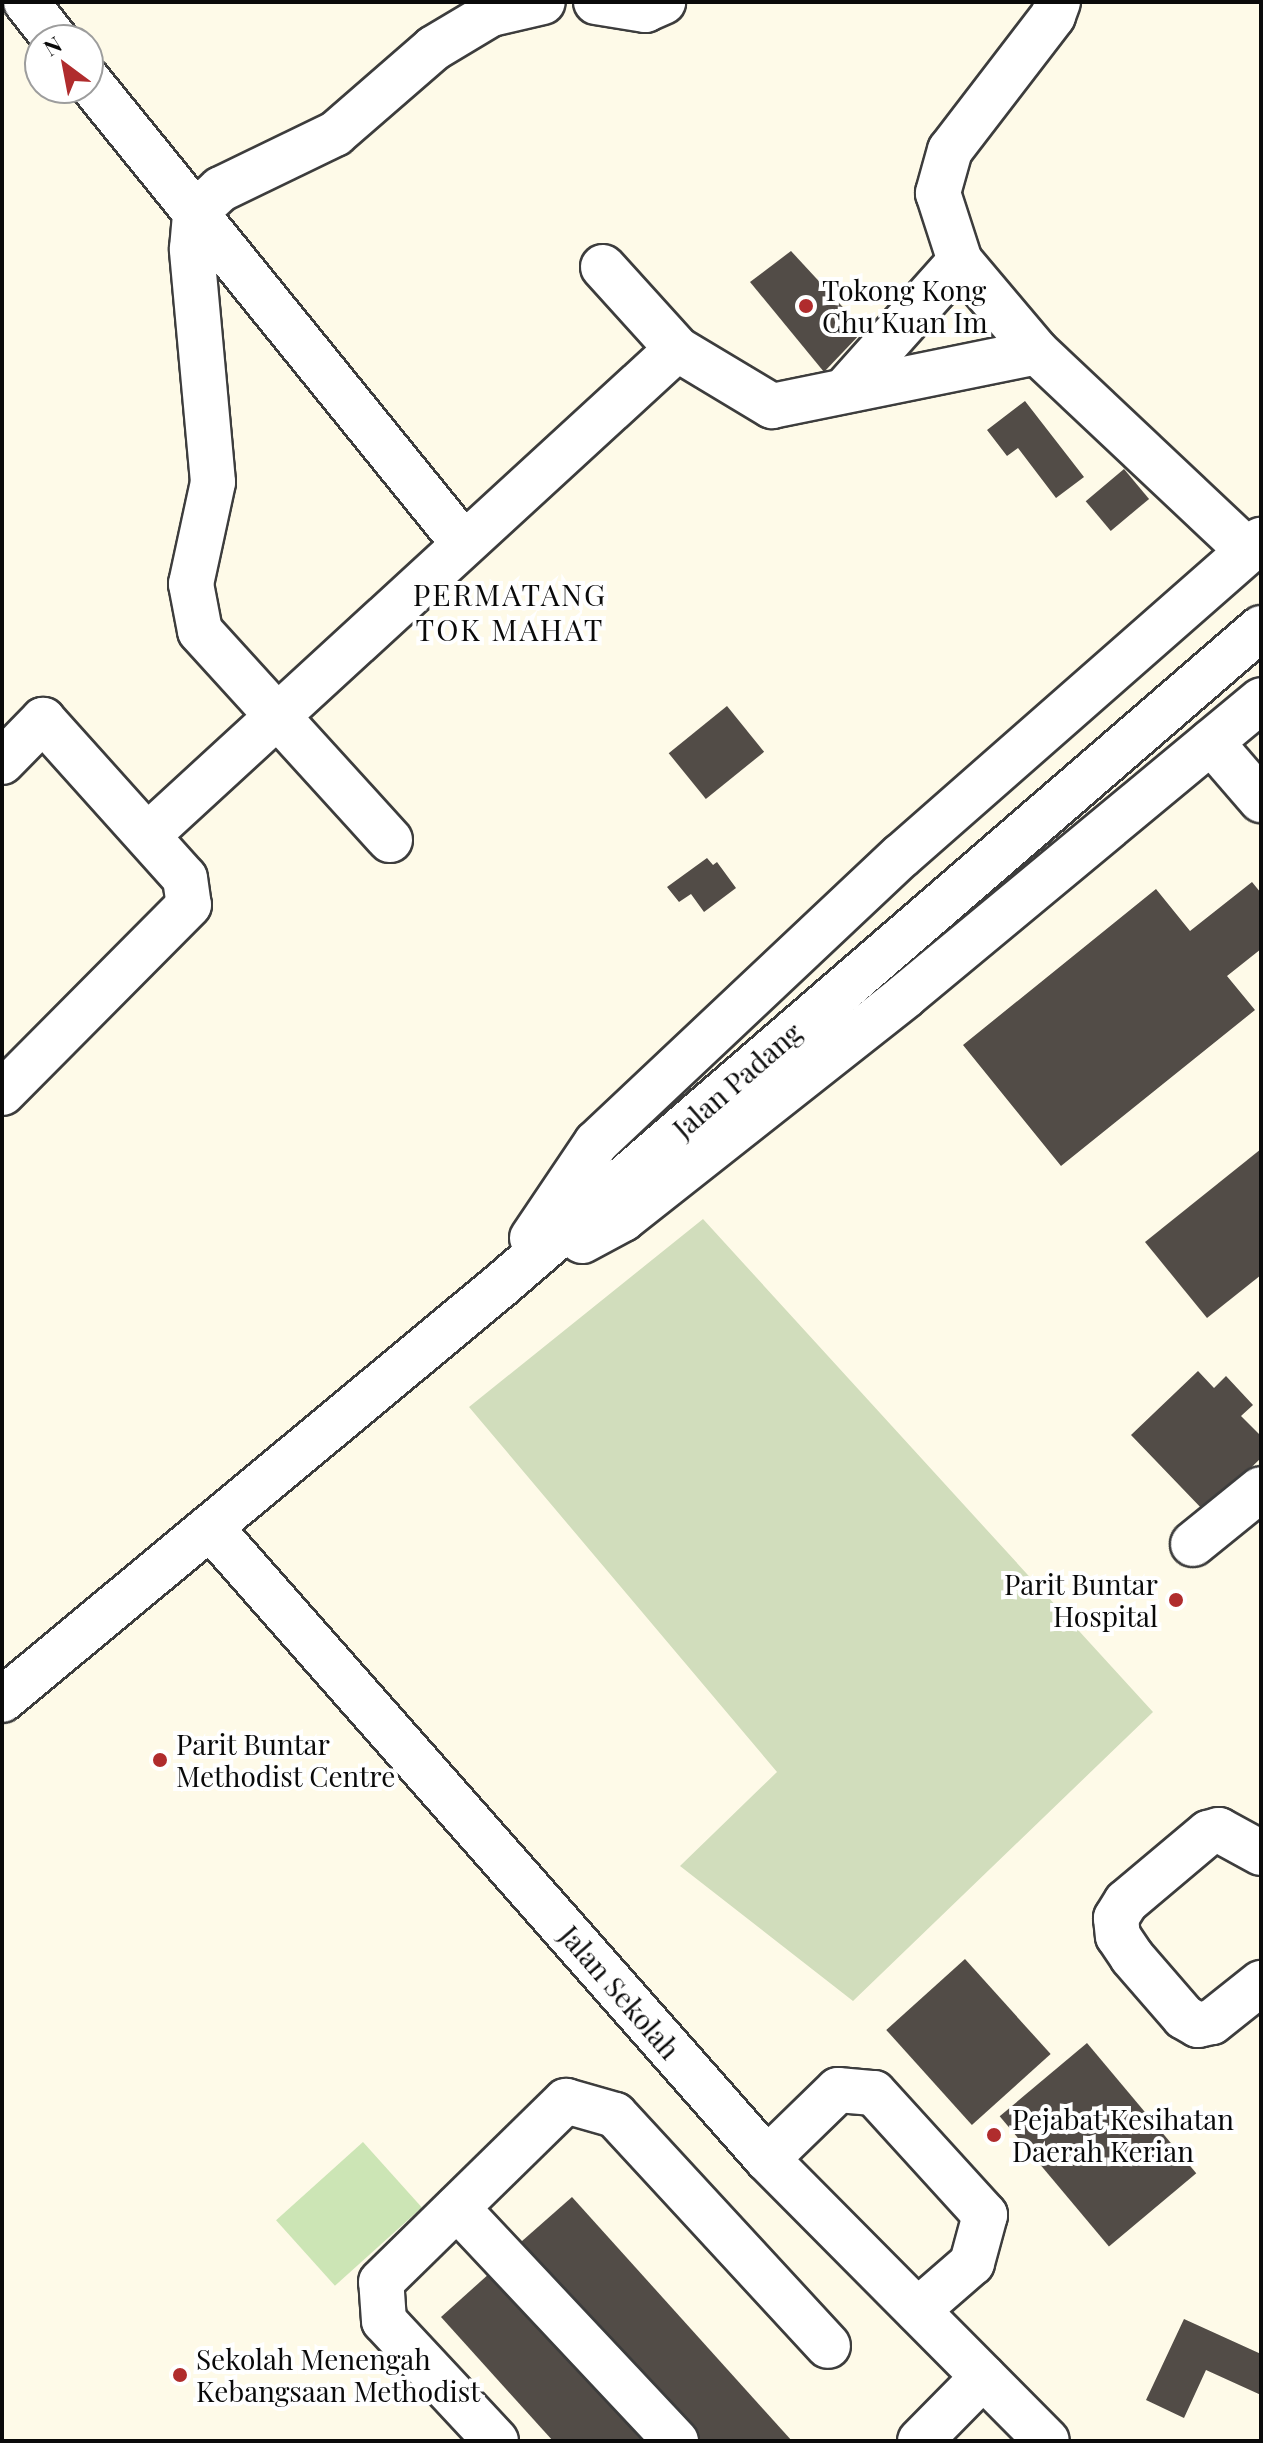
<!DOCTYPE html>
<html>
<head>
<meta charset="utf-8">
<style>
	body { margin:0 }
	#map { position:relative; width:1263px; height:2443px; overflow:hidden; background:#fefae8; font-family:"Playfair Display",serif }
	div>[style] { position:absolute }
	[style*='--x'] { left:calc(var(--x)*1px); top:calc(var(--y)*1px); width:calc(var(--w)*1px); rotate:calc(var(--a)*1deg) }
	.green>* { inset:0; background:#cce5b5; transform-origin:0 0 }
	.cemetery>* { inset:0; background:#d1ddbc }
	.building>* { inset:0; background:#524c47; transform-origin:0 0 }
	.roads { filter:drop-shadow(2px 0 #3d3d3d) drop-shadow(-2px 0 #3d3d3d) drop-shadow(0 2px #3d3d3d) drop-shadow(0 -2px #3d3d3d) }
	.minor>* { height:44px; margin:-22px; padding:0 22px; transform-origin:22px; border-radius:22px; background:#fff }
	.dots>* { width:22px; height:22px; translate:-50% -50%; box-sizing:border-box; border:4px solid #fff; border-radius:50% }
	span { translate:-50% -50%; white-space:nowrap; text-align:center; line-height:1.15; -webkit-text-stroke:8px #fff; paint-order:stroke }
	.poi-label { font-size:28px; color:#0a0a0a }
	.left { translate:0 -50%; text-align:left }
	.right { translate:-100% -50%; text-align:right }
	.street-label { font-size:28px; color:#0a0a0a }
	.neighbourhood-label { font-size:30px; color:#0a0a0a; letter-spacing:2px }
	.frame { position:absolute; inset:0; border:4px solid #0a0a0a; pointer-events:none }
	.north { position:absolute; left:24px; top:24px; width:80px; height:80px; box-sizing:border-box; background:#fff; border:2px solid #9d9d9d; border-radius:50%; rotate:328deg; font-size:22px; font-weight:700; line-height:32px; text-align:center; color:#0a0a0a }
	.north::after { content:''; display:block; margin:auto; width:28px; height:36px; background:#b02c2d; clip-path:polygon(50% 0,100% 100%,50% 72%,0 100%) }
</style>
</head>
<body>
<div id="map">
	<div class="green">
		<i style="left:363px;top:2142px;width:88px;height:117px;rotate:48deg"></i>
	</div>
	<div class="cemetery">
		<i style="clip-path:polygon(703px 1219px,1153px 1712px,853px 2001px,680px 1866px,777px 1772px,469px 1407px)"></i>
	</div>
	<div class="building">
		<i style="clip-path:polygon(791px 251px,864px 330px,824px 372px,750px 282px)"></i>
		<i style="clip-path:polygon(1025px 401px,1084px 477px,1056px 498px,1018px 448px,1007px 456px,987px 430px)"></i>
		<i style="left:1124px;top:469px;width:39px;height:50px;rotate:50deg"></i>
		<i style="left:727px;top:706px;width:59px;height:75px;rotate:51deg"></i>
		<i style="clip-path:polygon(707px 858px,713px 865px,717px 862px,736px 888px,704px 912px,691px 894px,679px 902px,667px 887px)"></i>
		<i style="clip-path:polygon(1252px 882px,1261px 893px,1261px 949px,1227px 976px,1255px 1010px,1061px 1166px,963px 1045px,1156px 889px,1190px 931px)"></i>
		<i style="clip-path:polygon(1261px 1149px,1261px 1275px,1207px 1318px,1145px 1242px)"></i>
		<i style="clip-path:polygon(1198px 1371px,1214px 1388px,1226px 1376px,1253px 1405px,1241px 1416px,1261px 1436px,1261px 1458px,1205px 1512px,1131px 1435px)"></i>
		<i style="left:965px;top:1959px;width:128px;height:106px;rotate:48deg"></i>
		<i style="left:1087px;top:2043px;width:170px;height:114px;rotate:50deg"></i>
		<i style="clip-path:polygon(572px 2197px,792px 2441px,686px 2441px,513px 2249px)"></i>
		<i style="clip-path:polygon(500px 2264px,659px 2441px,553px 2441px,441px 2317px)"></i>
		<i style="clip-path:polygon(1184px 2319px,1261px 2354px,1261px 2395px,1206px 2370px,1184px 2418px,1146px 2400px)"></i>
	</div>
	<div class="roads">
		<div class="minor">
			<i style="--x:26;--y:2;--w:48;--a:51.7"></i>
			<i style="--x:596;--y:2;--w:50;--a:9.3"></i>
			<i style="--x:645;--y:10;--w:20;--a:-24"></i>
			<i style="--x:1058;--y:2;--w:15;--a:110"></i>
			<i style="--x:1053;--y:16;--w:169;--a:127.5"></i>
			<i style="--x:950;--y:150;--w:45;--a:105.6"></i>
			<i style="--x:938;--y:193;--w:71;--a:72.1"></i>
			<i style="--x:960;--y:261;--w:119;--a:49.8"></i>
			<i style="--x:1037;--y:352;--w:290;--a:43.3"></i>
			<i style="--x:88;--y:80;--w:596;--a:50.99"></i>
			<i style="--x:603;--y:267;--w:110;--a:47.9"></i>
			<i style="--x:677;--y:349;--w:111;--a:31"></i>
			<i style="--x:772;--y:406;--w:270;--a:-11.5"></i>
			<i style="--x:845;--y:390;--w:173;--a:-48.3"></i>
			<i style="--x:1211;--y:742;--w:77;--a:49.2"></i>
			<i style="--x:2;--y:762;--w:59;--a:-45.7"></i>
			<i style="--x:43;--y:720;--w:212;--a:48.1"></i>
			<i style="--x:185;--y:878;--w:27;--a:82"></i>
			<i style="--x:189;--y:905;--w:265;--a:134.8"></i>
			<i style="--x:148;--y:835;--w:718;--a:-42.57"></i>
			<i style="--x:390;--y:840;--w:282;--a:-132.3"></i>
			<i style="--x:200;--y:631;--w:48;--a:-100.8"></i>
			<i style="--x:191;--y:584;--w:104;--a:-77.8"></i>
			<i style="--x:213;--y:482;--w:234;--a:-95.2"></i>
			<i style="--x:192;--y:249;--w:36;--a:-85"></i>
			<i style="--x:195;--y:213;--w:35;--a:-43"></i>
			<i style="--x:221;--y:189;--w:127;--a:-25.8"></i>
			<i style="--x:335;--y:134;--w:131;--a:-41"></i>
			<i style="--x:434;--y:48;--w:66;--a:-30.8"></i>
			<i style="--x:491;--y:14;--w:53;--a:-13"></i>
			<i style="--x:532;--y:1238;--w:115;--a:-56"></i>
			<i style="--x:596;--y:1143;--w:419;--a:-43.3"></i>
			<i style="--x:901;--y:856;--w:479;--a:-41.3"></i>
			<i style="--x:582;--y:1241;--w:47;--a:-28.2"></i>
			<i style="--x:623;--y:1219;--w:360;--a:-38.3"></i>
			<i style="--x:905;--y:996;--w:463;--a:-39.7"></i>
			<i style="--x:210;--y:1527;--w:842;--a:48.61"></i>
			<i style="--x:767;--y:2159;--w:397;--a:45.2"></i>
			<i style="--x:1193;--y:1544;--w:87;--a:-39"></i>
			<i style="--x:2;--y:1700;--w:648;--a:-39.74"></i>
			<i style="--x:500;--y:1286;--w:1006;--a:-40.85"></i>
			<i style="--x:1261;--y:1853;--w:48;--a:-151.3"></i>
			<i style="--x:1219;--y:1830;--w:11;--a:165"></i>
			<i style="--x:1208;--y:1833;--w:107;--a:139.9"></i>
			<i style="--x:1126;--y:1902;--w:19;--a:122"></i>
			<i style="--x:1116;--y:1918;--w:18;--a:84"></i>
			<i style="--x:1118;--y:1936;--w:25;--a:56"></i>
			<i style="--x:1132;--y:1957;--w:79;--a:49.1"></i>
			<i style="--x:1184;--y:2017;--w:16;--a:30"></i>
			<i style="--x:1198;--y:2025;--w:14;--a:-12"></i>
			<i style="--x:1212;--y:2022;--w:63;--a:-38.5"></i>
			<i style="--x:767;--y:2159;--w:99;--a:-44.2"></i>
			<i style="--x:838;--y:2090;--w:36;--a:5"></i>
			<i style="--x:874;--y:2093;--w:165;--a:47.7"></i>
			<i style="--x:985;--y:2215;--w:50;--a:105.2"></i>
			<i style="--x:972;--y:2263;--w:72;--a:139"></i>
			<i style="--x:457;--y:2208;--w:320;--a:46.8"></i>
			<i style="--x:496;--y:2441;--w:164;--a:-133"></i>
			<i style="--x:384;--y:2321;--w:39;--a:-94"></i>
			<i style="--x:381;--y:2282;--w:259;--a:-44.4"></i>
			<i style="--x:566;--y:2101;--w:51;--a:15.9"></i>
			<i style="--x:615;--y:2115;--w:314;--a:47.3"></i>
			<i style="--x:920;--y:2441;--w:90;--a:-45.5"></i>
		</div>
	</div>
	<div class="dots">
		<i style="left:806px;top:306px;background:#b02c2d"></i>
		<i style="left:1176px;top:1600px;background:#b02c2d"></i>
		<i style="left:160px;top:1760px;background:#b02c2d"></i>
		<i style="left:994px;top:2135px;background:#b02c2d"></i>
		<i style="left:180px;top:2375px;background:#b02c2d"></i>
	</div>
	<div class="poi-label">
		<span class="left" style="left:822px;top:306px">Tokong Kong<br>Chu Kuan Im</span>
		<span class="right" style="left:1158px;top:1600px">Parit Buntar<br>Hospital</span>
		<span class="left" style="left:176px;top:1760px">Parit Buntar<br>Methodist Centre</span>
		<span class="left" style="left:1012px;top:2135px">Pejabat Kesihatan<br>Daerah Kerian</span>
		<span class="left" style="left:196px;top:2375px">Sekolah Menengah<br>Kebangsaan Methodist</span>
	</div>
	<div class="street-label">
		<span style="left:737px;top:1080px;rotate:-41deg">Jalan Padang</span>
		<span style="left:620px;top:1992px;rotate:49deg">Jalan Sekolah</span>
	</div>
	<div class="neighbourhood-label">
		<span style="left:510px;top:611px">PERMATANG<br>TOK MAHAT</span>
	</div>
	<div class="frame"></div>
	<div class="north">N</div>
</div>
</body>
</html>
